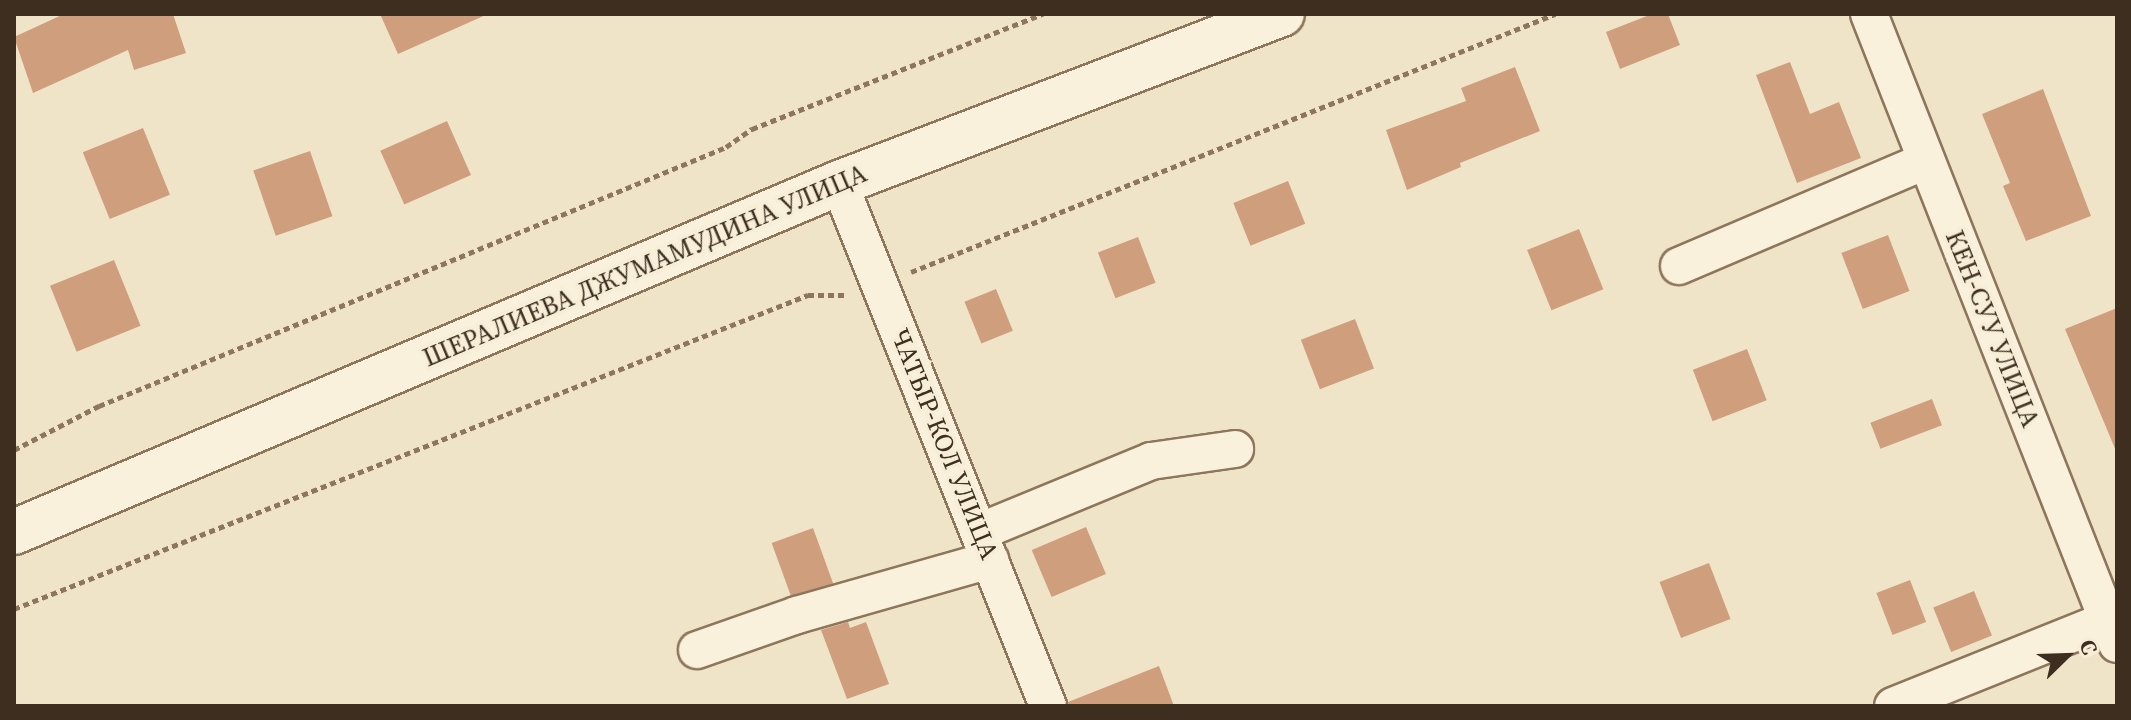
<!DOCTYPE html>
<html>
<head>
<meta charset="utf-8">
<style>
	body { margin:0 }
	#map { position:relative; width:2131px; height:720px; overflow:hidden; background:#f0e4c8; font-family:"Source Serif 4",serif }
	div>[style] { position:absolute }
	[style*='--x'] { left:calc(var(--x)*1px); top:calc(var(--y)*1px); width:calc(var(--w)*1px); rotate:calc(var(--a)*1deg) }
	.building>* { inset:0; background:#cf9f7d; transform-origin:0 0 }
	.path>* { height:5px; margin-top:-2.5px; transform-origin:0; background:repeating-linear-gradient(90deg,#8d765c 0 6px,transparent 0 10px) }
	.roads { filter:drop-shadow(2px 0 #8d765c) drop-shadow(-2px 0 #8d765c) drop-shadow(0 2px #8d765c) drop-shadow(0 -2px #8d765c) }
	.minor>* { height:36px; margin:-18px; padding:0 18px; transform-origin:18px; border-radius:18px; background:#faf1dc }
	.tertiary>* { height:44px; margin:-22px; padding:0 22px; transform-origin:22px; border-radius:22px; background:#faf1dc }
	span { translate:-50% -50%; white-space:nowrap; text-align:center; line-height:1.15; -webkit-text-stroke:7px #f7eed8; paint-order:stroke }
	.street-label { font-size:26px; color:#3d2e20 }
	.frame { position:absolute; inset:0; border:16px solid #3d2e20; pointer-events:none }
	.north { position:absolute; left:2027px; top:616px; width:80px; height:80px; -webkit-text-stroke:6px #f7eed8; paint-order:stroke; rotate:67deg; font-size:22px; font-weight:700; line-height:32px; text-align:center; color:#3d2e20 }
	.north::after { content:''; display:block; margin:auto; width:28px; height:36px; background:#3d2e20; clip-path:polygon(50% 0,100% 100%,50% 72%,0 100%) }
</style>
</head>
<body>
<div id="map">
	<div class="building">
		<i style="clip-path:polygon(64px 14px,173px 14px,186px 53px,134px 70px,128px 50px,33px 93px,14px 37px)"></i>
		<i style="clip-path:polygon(380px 14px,488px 14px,398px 54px)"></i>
		<i style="clip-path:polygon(1652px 14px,1668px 14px,1680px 45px,1620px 69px,1606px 32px)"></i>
		<i style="clip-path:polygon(1790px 62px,1810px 114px,1839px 102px,1861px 158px,1797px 183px,1756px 75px)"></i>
		<i style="clip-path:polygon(1515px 67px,1540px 131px,1460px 163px,1461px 167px,1407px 190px,1386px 130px,1466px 101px,1461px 88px)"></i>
		<i style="clip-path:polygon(2043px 89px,2091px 216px,2026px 241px,2003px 186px,2010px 183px,1982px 114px)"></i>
		<i style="left:447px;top:121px;width:59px;height:73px;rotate:66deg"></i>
		<i style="left:143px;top:128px;width:72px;height:65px;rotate:68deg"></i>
		<i style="left:310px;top:151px;width:69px;height:60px;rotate:71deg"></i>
		<i style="left:1288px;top:181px;width:46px;height:59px;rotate:68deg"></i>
		<i style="left:1579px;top:229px;width:65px;height:56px;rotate:68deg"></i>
		<i style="left:1888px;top:235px;width:60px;height:50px;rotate:69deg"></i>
		<i style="left:1138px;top:237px;width:49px;height:43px;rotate:69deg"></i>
		<i style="left:114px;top:260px;width:71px;height:69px;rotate:68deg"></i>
		<i style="left:996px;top:289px;width:45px;height:34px;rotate:68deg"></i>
		<i style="clip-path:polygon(2117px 308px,2117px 450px,2116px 451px,2065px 329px)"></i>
		<i style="left:1355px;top:319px;width:53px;height:58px;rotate:69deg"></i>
		<i style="left:1747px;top:349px;width:55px;height:58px;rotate:69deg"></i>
		<i style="left:1932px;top:399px;width:28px;height:66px;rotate:69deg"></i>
		<i style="left:1086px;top:527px;width:51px;height:59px;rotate:67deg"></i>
		<i style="left:813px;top:528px;width:59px;height:44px;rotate:70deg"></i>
		<i style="left:1709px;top:563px;width:60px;height:53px;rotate:69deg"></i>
		<i style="left:1910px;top:580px;width:45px;height:36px;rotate:69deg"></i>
		<i style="left:1974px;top:591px;width:48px;height:44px;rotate:68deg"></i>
		<i style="clip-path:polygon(848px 622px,850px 628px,866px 622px,889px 684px,847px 699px,821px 630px)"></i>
		<i style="clip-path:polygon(1159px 666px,1174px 706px,1069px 706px,1068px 702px)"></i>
	</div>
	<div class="path">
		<i style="--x:911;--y:272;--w:694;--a:-21.83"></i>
		<i style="--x:14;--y:450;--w:96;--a:-27.4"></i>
		<i style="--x:99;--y:406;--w:678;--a:-22.44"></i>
		<i style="--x:726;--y:147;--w:32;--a:-35"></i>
		<i style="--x:752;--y:129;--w:313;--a:-21.6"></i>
		<i style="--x:14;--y:609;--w:854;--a:-21.58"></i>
		<i style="--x:808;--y:295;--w:37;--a:0"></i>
	</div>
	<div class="roads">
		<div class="minor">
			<i style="--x:1869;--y:14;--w:677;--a:68.51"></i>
			<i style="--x:839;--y:183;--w:563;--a:68.22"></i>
			<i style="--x:1679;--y:266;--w:267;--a:-23.1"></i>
			<i style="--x:979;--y:532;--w:186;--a:-22.4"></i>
			<i style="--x:1151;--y:461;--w:85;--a:-8.1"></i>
			<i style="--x:697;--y:650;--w:106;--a:-19.3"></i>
			<i style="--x:797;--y:615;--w:201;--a:-15.9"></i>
			<i style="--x:1893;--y:706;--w:231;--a:-21.9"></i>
		</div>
		<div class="tertiary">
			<i style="--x:14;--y:532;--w:896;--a:-22.93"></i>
			<i style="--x:839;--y:183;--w:474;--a:-20.9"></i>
		</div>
	</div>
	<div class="street-label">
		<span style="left:645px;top:266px;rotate:-23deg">ШЕРАЛИЕВА ДЖУМАМУДИНА УЛИЦА</span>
		<span style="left:1992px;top:329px;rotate:68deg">КЕН-СУУ УЛИЦА</span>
		<span style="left:944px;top:444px;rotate:68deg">ЧАТЫР-КОЛ УЛИЦА</span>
	</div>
	<div class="frame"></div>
	<div class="north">С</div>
</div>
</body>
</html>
